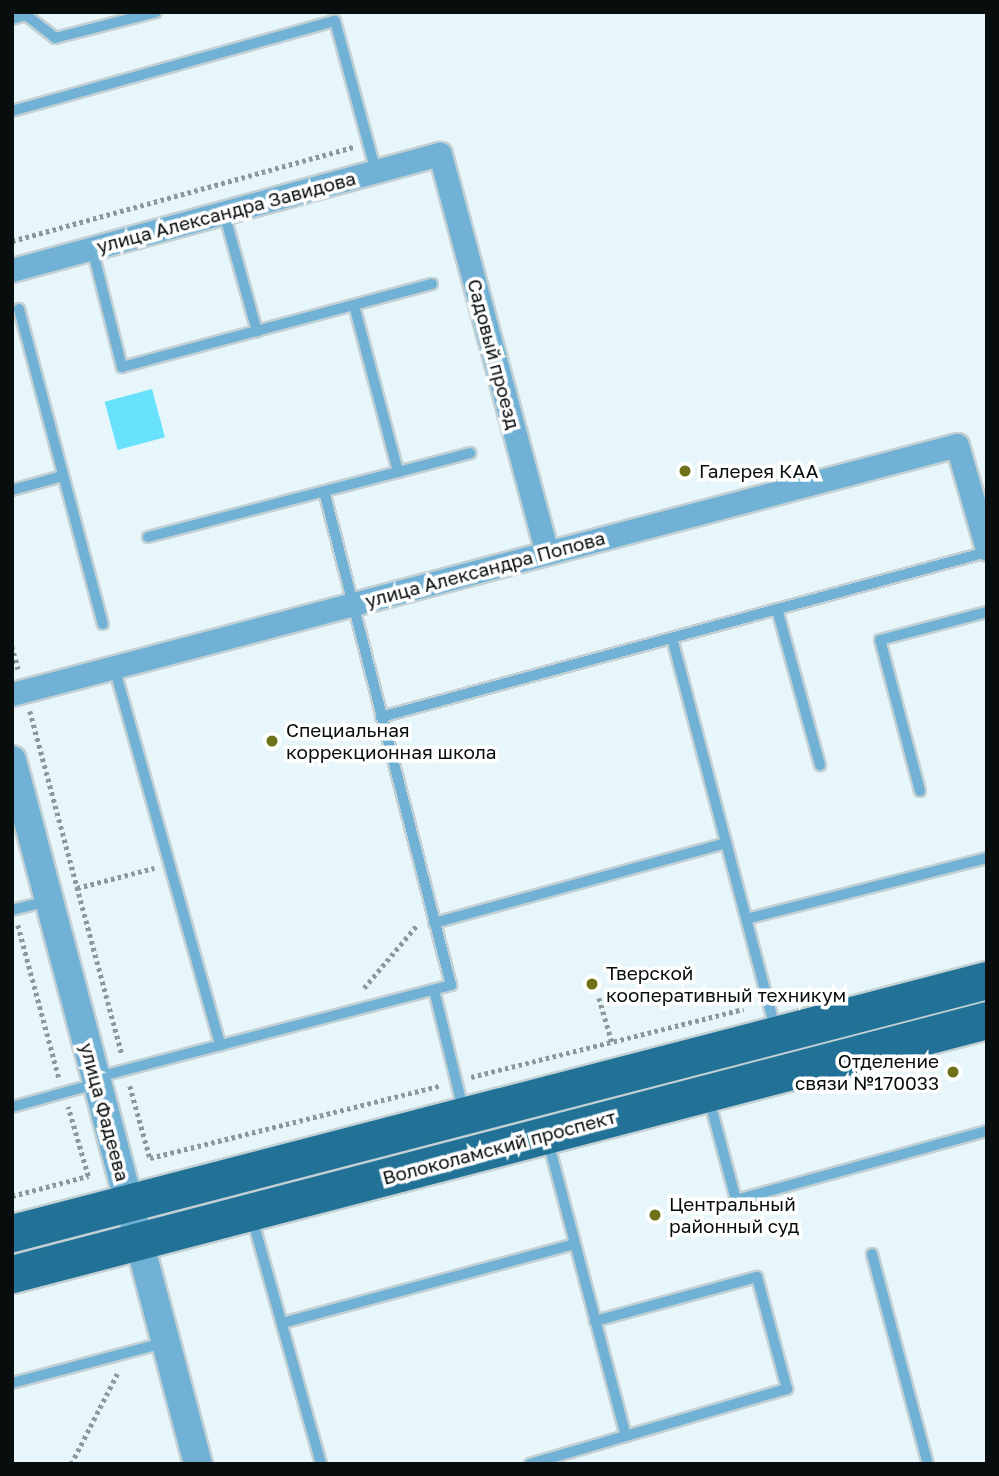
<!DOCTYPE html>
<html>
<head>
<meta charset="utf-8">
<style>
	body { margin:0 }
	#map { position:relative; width:999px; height:1476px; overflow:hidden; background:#e7f6fa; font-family:"Golos Text",sans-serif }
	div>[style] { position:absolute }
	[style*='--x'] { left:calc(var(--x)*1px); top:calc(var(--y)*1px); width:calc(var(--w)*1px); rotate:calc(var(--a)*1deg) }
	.green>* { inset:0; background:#68e2fc; transform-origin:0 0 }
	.path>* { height:4.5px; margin-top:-2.25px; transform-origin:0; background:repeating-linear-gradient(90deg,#8d989b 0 3.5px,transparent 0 7px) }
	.roads { filter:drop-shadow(2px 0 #c3d1d4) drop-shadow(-2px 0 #c3d1d4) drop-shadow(0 2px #c3d1d4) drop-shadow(0 -2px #c3d1d4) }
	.service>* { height:10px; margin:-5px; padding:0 5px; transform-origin:5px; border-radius:5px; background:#70b1d5 }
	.minor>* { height:23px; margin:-11.5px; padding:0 11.5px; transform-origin:11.5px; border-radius:11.5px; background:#70b1d5 }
	.tertiary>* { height:28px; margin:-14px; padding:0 14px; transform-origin:14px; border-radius:14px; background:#70b1d5 }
	.primary>* { height:37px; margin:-18.5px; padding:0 18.5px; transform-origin:18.5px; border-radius:18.5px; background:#227298 }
	.dots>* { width:19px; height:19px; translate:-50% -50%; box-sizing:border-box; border:4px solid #fff; border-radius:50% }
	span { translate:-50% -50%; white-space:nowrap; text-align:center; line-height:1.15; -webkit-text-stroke:7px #fff; paint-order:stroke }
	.street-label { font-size:19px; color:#080d0e }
	.poi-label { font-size:19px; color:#080d0e }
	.left { translate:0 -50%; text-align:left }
	.right { translate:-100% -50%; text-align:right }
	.frame { position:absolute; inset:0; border:14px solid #080d0e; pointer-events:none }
</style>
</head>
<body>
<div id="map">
	<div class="green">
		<i style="left:152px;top:389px;width:50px;height:49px;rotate:75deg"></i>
	</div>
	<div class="path">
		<i style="--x:12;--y:241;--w:355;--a:-15.4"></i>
		<i style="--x:12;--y:646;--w:24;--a:75"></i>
		<i style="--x:30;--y:711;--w:355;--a:75"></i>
		<i style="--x:77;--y:888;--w:80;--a:-14.6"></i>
		<i style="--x:18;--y:925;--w:158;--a:75"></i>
		<i style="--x:364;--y:988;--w:82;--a:-49.9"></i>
		<i style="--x:599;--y:998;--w:46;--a:73.5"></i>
		<i style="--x:471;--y:1077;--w:281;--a:-14"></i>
		<i style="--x:130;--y:1086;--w:75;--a:74.5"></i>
		<i style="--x:150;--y:1158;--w:301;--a:-14"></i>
		<i style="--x:12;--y:1196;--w:79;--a:-14.7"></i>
		<i style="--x:88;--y:1176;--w:72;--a:-106.2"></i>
		<i style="--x:71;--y:1464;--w:103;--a:-62.9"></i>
	</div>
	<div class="roads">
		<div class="service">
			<i style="--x:12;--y:19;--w:15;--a:-16"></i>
			<i style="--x:26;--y:15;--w:37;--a:38"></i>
			<i style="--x:55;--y:38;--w:104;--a:-14.4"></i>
			<i style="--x:12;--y:111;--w:335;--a:-15.6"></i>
			<i style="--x:335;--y:21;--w:156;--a:74.8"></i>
			<i style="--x:224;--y:213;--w:123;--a:74.4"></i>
			<i style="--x:92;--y:248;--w:123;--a:75.9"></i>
			<i style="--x:122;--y:367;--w:321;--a:-15"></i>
			<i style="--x:354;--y:305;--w:173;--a:75.2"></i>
			<i style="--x:19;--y:309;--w:326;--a:75.1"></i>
			<i style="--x:12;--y:490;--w:53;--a:-15.4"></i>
			<i style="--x:148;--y:537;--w:333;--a:-14.6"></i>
			<i style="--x:777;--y:609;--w:162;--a:74.6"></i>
			<i style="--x:672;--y:638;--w:403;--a:75.2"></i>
			<i style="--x:114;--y:667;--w:393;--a:74.3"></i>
			<i style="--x:381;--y:717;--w:628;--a:-15.23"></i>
			<i style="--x:920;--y:791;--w:156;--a:-104.8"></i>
			<i style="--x:880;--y:640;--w:111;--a:-14.7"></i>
			<i style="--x:12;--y:910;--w:36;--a:-14"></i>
			<i style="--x:746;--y:919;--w:249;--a:-14.2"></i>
			<i style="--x:434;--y:923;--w:303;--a:-15.3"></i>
			<i style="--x:434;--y:990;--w:122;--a:76.3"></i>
			<i style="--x:98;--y:1077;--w:365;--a:-14.6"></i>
			<i style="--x:451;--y:985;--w:510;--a:-104.42"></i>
			<i style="--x:709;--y:1099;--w:105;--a:75"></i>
			<i style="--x:736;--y:1200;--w:260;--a:-15.4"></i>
			<i style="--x:12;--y:1107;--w:86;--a:-15.5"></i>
			<i style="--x:548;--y:1141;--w:305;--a:75.2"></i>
			<i style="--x:252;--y:1218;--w:255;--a:74.3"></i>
			<i style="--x:872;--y:1254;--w:217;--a:75.1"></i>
			<i style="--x:282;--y:1323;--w:303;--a:-15.1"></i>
			<i style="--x:12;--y:1383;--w:156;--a:-14.8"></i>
			<i style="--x:530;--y:1464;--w:268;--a:-16.3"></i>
			<i style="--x:787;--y:1389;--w:116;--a:-105"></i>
			<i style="--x:757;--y:1277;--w:168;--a:164.8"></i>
		</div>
		<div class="minor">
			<i style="--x:12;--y:270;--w:443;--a:-15.2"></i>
			<i style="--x:440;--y:154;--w:413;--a:75"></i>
			<i style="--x:12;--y:694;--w:977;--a:-14.76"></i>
			<i style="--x:957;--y:445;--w:108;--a:73.9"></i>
		</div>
		<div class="tertiary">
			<i style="--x:12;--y:760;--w:728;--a:75.2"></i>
		</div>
		<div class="primary">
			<i style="--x:12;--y:1233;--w:1007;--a:-14.55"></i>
			<i style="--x:12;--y:1274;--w:1008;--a:-14.6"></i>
		</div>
	</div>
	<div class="dots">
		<i style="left:685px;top:471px;background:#6d7218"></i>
		<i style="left:272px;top:741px;background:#6d7218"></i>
		<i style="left:592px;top:984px;background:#6d7218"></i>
		<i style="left:953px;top:1072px;background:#6d7218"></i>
		<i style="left:655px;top:1215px;background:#6d7218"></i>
	</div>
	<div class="street-label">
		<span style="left:226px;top:212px;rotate:-15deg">улица Александра Завидова</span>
		<span style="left:494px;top:354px;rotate:75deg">Садовый проезд</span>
		<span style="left:485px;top:569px;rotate:-15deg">улица Александра Попова</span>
		<span style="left:105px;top:1112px;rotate:75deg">улица Фадеева</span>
		<span style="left:499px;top:1147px;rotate:-15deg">Волоколамский проспект</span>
	</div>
	<div class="poi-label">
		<span class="left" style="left:699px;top:471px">Галерея КАА</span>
		<span class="left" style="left:286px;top:741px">Специальная<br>коррекционная школа</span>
		<span class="left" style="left:606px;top:984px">Тверской<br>кооперативный техникум</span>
		<span class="right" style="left:939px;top:1072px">Отделение<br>связи №170033</span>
		<span class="left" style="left:669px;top:1215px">Центральный<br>районный суд</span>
	</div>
	<div class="frame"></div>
</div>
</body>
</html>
